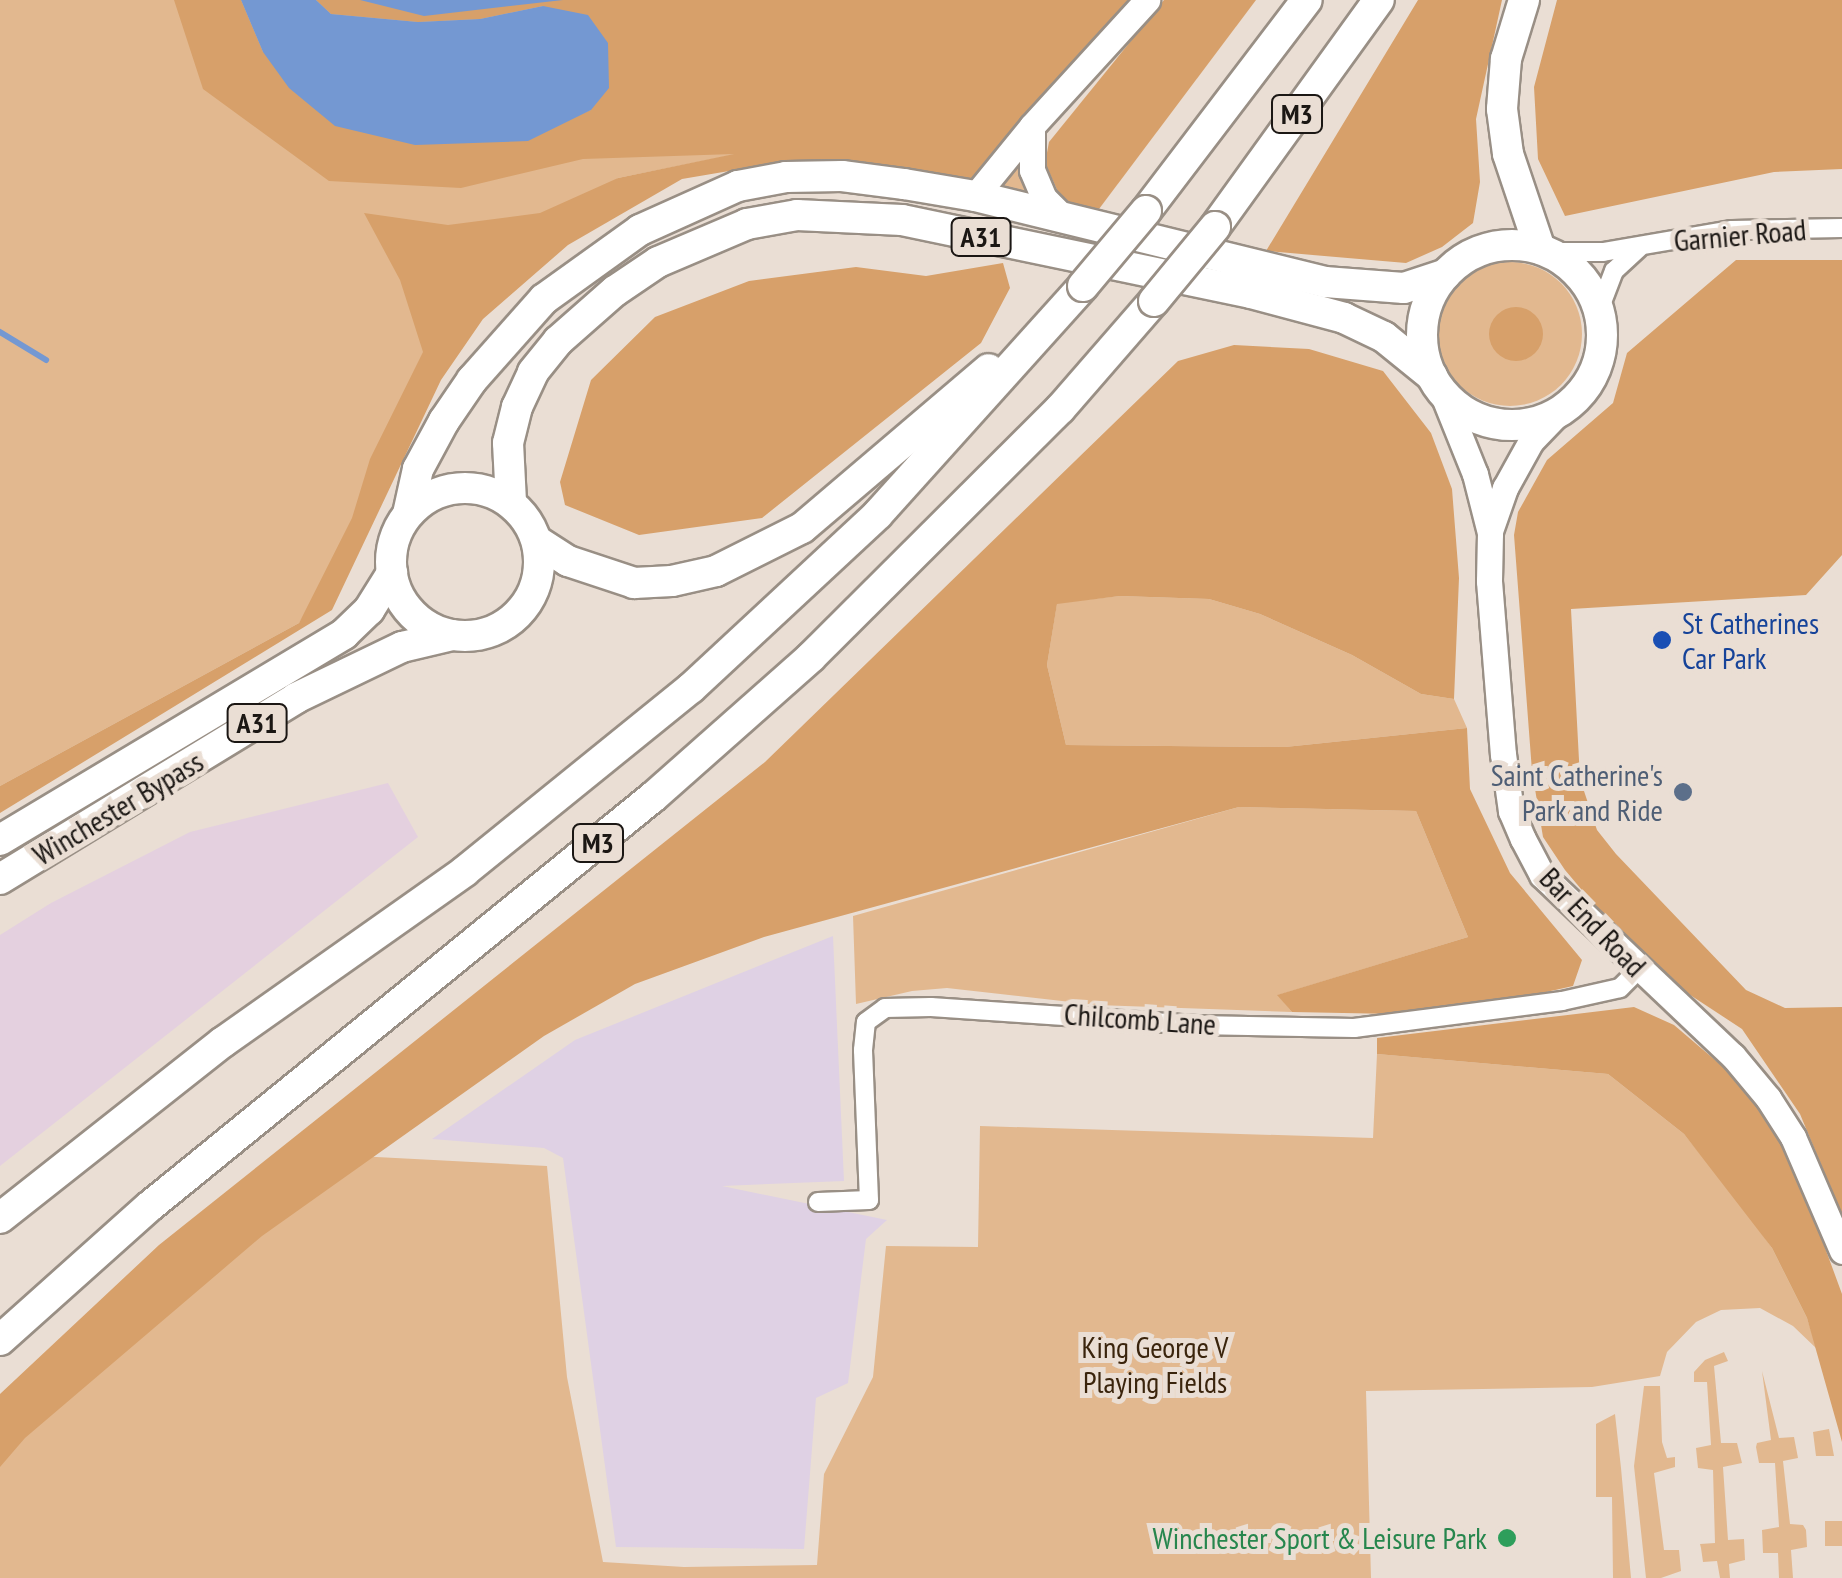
<!DOCTYPE html>
<html>
<head>
<meta charset="utf-8">
<style>
	body { margin:0 }
	#map { position:relative; width:1842px; height:1578px; overflow:hidden; background:#eaded4; font-family:"PT Sans Narrow",sans-serif }
	div>[style] { position:absolute }
	[style*='--x'] { left:calc(var(--x)*1px); top:calc(var(--y)*1px); width:calc(var(--w)*1px); rotate:calc(var(--a)*1deg) }
	.commercial>* { inset:0; background:#dfd1e4 }
	.industrial>* { inset:0; background:#e4d0df }
	.green>* { inset:0; background:#e2b88f; transform-origin:0 0 }
	.round { border-radius:50% }
	.forest>* { inset:0; background:#d7a06a }
	.water>* { inset:0; background:#7498d2 }
	.stream>* { height:6px; margin:-3px; padding:0 3px; transform-origin:3px; border-radius:3px; background:#7498d2 }
	.roads { filter:drop-shadow(2px 0 #998f85) drop-shadow(-2px 0 #998f85) drop-shadow(0 2px #998f85) drop-shadow(0 -2px #998f85) }
	.street>* { height:18px; margin:-9px; padding:0 9px; transform-origin:9px; border-radius:9px; background:#fff }
	.secondary>* { height:25px; margin:-12.5px; padding:0 12.5px; transform-origin:12.5px; border-radius:12.5px; background:#fff }
	.highway>* { height:30px; margin:-15px; padding:0 15px; transform-origin:15px; border-radius:15px; background:#fff }
	.highway>.ring { margin:-15px; padding:0; box-sizing:content-box; background:none; border:30px solid #fff; border-radius:50% }
	.bridges { filter:drop-shadow(2px 0 #998f85) drop-shadow(-2px 0 #998f85) drop-shadow(0 2px #998f85) drop-shadow(0 -2px #998f85) }
	.highway-bridge>* { height:30px; margin:-15px; padding:0 15px; transform-origin:15px; border-radius:15px; background:#fff }
	.dots>* { width:28px; height:28px; translate:-50% -50%; box-sizing:border-box; border:5px solid #eaded4; border-radius:50% }
	span { translate:-50% -50%; white-space:nowrap; text-align:center; line-height:1.15; -webkit-text-stroke:10px #eaded4; paint-order:stroke }
	.shield-label span { padding:2px 8px; background:#eaded4; border:2px solid; border-radius:8px; -webkit-text-stroke-width:0 }
	.shield-label { font-size:28px; color:#1b1714; font-weight:700 }
	.street-label { font-size:30px; color:#1b1714 }
	.transit-label { font-size:30px; color:#164399 }
	.left { translate:0 -50%; text-align:left }
	.service-label { font-size:30px; color:#4e5e75 }
	.right { translate:-100% -50%; text-align:right }
	.park-label { font-size:30px; color:#3a240c }
	.leisure-label { font-size:30px; color:#27864d }
</style>
</head>
<body>
<div id="map">
	<div class="commercial">
		<i style="clip-path:polygon(833px 936px,844px 1181px,722px 1186px,887px 1220px,866px 1239px,848px 1383px,816px 1398px,804px 1549px,616px 1547px,563px 1158px,544px 1148px,432px 1139px,575px 1040px)"></i>
	</div>
	<div class="industrial">
		<i style="clip-path:polygon(388px 783px,418px 837px,0 1166px,0 935px,51px 903px,190px 832px)"></i>
	</div>
	<div class="green">
		<i style="clip-path:polygon(0 0,1128px 0,971px 180px,860px 161px,742px 153px,618px 178px,501px 266px,341px 557px,299px 623px,0 786px)"></i>
		<i style="clip-path:polygon(1018px 154px,1027px 195px,992px 188px)"></i>
		<i class="round" style="left:1438px;top:262px;width:144px;height:144px"></i>
		<i style="clip-path:polygon(1120px 596px,1209px 599px,1260px 614px,1352px 655px,1421px 694px,1454px 699px,1467px 728px,1285px 747px,1066px 745px,1047px 665px,1057px 603px)"></i>
		<i style="clip-path:polygon(1239px 807px,1416px 811px,1468px 937px,1278px 995px,1292px 1012px,1097px 1005px,947px 988px,912px 991px,856px 1004px,853px 916px)"></i>
		<i style="clip-path:polygon(1377px 1054px,1608px 1074px,1684px 1134px,1742px 1206px,1772px 1248px,1807px 1318px,1817px 1349px,1793px 1326px,1760px 1308px,1721px 1310px,1696px 1322px,1667px 1352px,1660px 1376px,1592px 1387px,1366px 1391px,1371px 1578px,0 1578px,0 1419px,300px 1153px,547px 1166px,567px 1377px,603px 1562px,684px 1567px,817px 1565px,824px 1474px,873px 1377px,886px 1246px,978px 1247px,980px 1126px,1373px 1138px)"></i>
		<i style="clip-path:polygon(1724px 1352px,1728px 1361px,1714px 1366px,1721px 1443px,1737px 1443px,1742px 1463px,1723px 1467px,1728px 1540px,1744px 1539px,1745px 1560px,1729px 1564px,1730px 1578px,1720px 1578px,1717px 1561px,1703px 1562px,1701px 1548px,1700px 1544px,1715px 1543px,1713px 1470px,1698px 1468px,1696px 1448px,1711px 1445px,1707px 1382px,1694px 1382px,1694px 1372px,1705px 1360px)"></i>
		<i style="clip-path:polygon(1762px 1371px,1779px 1438px,1794px 1437px,1798px 1458px,1783px 1461px,1790px 1524px,1803px 1525px,1806px 1530px,1807px 1547px,1791px 1550px,1793px 1578px,1779px 1578px,1778px 1553px,1763px 1553px,1762px 1530px,1779px 1527px,1775px 1463px,1759px 1463px,1756px 1447px,1757px 1443px,1771px 1440px)"></i>
		<i style="clip-path:polygon(1644px 1386px,1660px 1386px,1662px 1442px,1667px 1458px,1675px 1457px,1675px 1467px,1654px 1473px,1664px 1550px,1679px 1550px,1681px 1571px,1661px 1578px,1646px 1578px,1634px 1466px)"></i>
		<i style="clip-path:polygon(1615px 1414px,1621px 1468px,1631px 1578px,1613px 1578px,1612px 1497px,1596px 1497px,1596px 1424px)"></i>
		<i style="clip-path:polygon(1829px 1429px,1834px 1456px,1816px 1456px,1813px 1432px)"></i>
		<i style="left:1842px;top:1521px;width:25px;height:17px;rotate:90deg"></i>
	</div>
	<div class="forest">
		<i style="clip-path:polygon(174px 0,241px 0,263px 52px,565px 120px,591px 110px,543px 6px,480px 19px,418px 22px,331px 14px,316px 0,1128px 0,971px 180px,860px 161px,735px 170px,682px 179px,568px 245px,483px 319px,441px 380px,332px 610px,0 813px,0 786px,299px 623px,352px 518px,370px 459px,423px 352px,400px 280px,364px 213px,448px 225px,540px 213px,618px 178px,734px 154px,583px 159px,461px 188px,329px 181px,203px 89px)"></i>
		<i style="clip-path:polygon(1164px 0,1256px 0,1099px 209px,1063px 203px,1045px 163px,1049px 142px)"></i>
		<i style="clip-path:polygon(1418px 0,1502px 0,1476px 119px,1480px 182px,1473px 223px,1442px 247px,1406px 263px,1266px 251px)"></i>
		<i style="clip-path:polygon(1557px 0,1842px 0,1842px 169px,1774px 172px,1565px 216px,1538px 159px,1534px 87px)"></i>
		<i style="clip-path:polygon(1736px 260px,1842px 260px,1842px 555px,1806px 595px,1571px 609px,1580px 779px,1597px 830px,1616px 854px,1746px 990px,1785px 1008px,1842px 1007px,1842px 1215px,1800px 1114px,1742px 1029px,1678px 987px,1614px 928px,1565px 870px,1543px 837px,1532px 771px,1514px 535px,1518px 512px,1547px 460px,1613px 403px,1627px 353px)"></i>
		<i style="clip-path:polygon(1003px 263px,1010px 288px,981px 343px,762px 518px,639px 535px,565px 505px,560px 482px,591px 380px,655px 317px,749px 281px,856px 267px,926px 276px)"></i>
		<i class="round" style="left:1489px;top:307px;width:54px;height:54px"></i>
		<i style="clip-path:polygon(1234px 345px,1309px 349px,1383px 371px,1431px 433px,1452px 489px,1459px 578px,1454px 699px,1421px 694px,1352px 655px,1260px 614px,1209px 599px,1120px 596px,1057px 604px,1047px 665px,1066px 745px,1285px 747px,1467px 728px,1470px 789px,1510px 873px,1582px 960px,1573px 986px,1445px 1015px,1292px 1012px,1277px 995px,1468px 937px,1416px 811px,1239px 807px,764px 937px,635px 984px,544px 1036px,262px 1236px,25px 1438px,0 1467px,0 1394px,159px 1245px,765px 762px,1178px 361px)"></i>
		<i style="clip-path:polygon(1634px 1007px,1674px 1025px,1735px 1077px,1788px 1147px,1842px 1294px,1842px 1442px,1807px 1318px,1772px 1248px,1684px 1134px,1608px 1074px,1377px 1054px,1377px 1038px)"></i>
	</div>
	<div class="water">
		<i style="clip-path:polygon(241px 0,316px 0,331px 14px,418px 22px,480px 19px,543px 6px,588px 15px,608px 43px,609px 88px,591px 110px,528px 141px,415px 145px,335px 126px,289px 88px,263px 52px)"></i>
		<i style="clip-path:polygon(360px 0,563px 0,424px 16px)"></i>
	</div>
	<div class="stream">
		<i style="--x:0;--y:332;--w:54;--a:31.3"></i>
	</div>
	<div class="roads">
		<div class="street">
			<i style="--x:1547;--y:252;--w:56;--a:0"></i>
			<i style="--x:1603;--y:252;--w:131;--a:-9.7"></i>
			<i style="--x:1732;--y:230;--w:110;--a:-1"></i>
			<i style="--x:1599;--y:310;--w:42;--a:-69"></i>
			<i style="--x:1614;--y:271;--w:34;--a:-43"></i>
			<i style="--x:818;--y:1202;--w:51;--a:-2.2"></i>
			<i style="--x:869;--y:1200;--w:150;--a:-92.3"></i>
			<i style="--x:863;--y:1050;--w:28;--a:-84"></i>
			<i style="--x:866;--y:1022;--w:24;--a:-36"></i>
			<i style="--x:885;--y:1008;--w:46;--a:-1.2"></i>
			<i style="--x:931;--y:1007;--w:266;--a:3.9"></i>
			<i style="--x:1196;--y:1025;--w:158;--a:1.1"></i>
			<i style="--x:1354;--y:1028;--w:210;--a:-7.4"></i>
			<i style="--x:1562;--y:1001;--w:59;--a:-12.6"></i>
			<i style="--x:1620;--y:988;--w:25;--a:-45"></i>
		</div>
		<div class="secondary">
			<i style="--x:1032;--y:126;--w:44;--a:90"></i>
			<i style="--x:1032;--y:170;--w:30;--a:67"></i>
			<i style="--x:1044;--y:198;--w:27;--a:45"></i>
			<i style="--x:975;--y:196;--w:90;--a:-50.8"></i>
			<i style="--x:1032;--y:126;--w:171;--a:-47.6"></i>
			<i style="--x:1442;--y:392;--w:88;--a:68.1"></i>
			<i style="--x:1475;--y:474;--w:61;--a:75.7"></i>
			<i style="--x:1490;--y:533;--w:48;--a:91.2"></i>
			<i style="--x:1489;--y:581;--w:174;--a:85.4"></i>
			<i style="--x:1503;--y:754;--w:58;--a:82"></i>
			<i style="--x:1511;--y:811;--w:30;--a:67"></i>
			<i style="--x:1523;--y:839;--w:41;--a:62.2"></i>
			<i style="--x:1542;--y:875;--w:263;--a:43.5"></i>
			<i style="--x:1733;--y:1056;--w:55;--a:50.2"></i>
			<i style="--x:1768;--y:1098;--w:46;--a:57.3"></i>
			<i style="--x:1793;--y:1137;--w:124;--a:66.7"></i>
			<i style="--x:1490;--y:531;--w:46;--a:-70.8"></i>
			<i style="--x:1505;--y:488;--w:54;--a:-61"></i>
			<i style="--x:1531;--y:441;--w:36;--a:-46"></i>
		</div>
		<div class="highway">
			<i style="--x:1524;--y:0;--w:62;--a:107"></i>
			<i style="--x:1506;--y:59;--w:50;--a:94.6"></i>
			<i style="--x:1502;--y:109;--w:45;--a:82.4"></i>
			<i style="--x:1508;--y:154;--w:100;--a:71.4"></i>
			<i style="--x:1146;--y:211;--w:265;--a:-52.7"></i>
			<i style="--x:1215;--y:227;--w:280;--a:-54.2"></i>
			<i class="ring" style="left:1422px;top:245px;width:150px;height:150px"></i>
			<i class="ring" style="left:391px;top:488px;width:118px;height:118px"></i>
			<i style="--x:511;--y:502;--w:59;--a:-92.9"></i>
			<i style="--x:508;--y:443;--w:37;--a:-76"></i>
			<i style="--x:517;--y:407;--w:38;--a:-65"></i>
			<i style="--x:533;--y:372;--w:40;--a:-51"></i>
			<i style="--x:558;--y:341;--w:76;--a:-41.3"></i>
			<i style="--x:615;--y:291;--w:52;--a:-34"></i>
			<i style="--x:658;--y:262;--w:97;--a:-23.1"></i>
			<i style="--x:747;--y:224;--w:51;--a:-10.2"></i>
			<i style="--x:797;--y:215;--w:105;--a:2.7"></i>
			<i style="--x:902;--y:220;--w:357;--a:11.8"></i>
			<i style="--x:1251;--y:293;--w:96;--a:15"></i>
			<i style="--x:1344;--y:318;--w:44;--a:25.4"></i>
			<i style="--x:1384;--y:337;--w:62;--a:39.1"></i>
			<i style="--x:408;--y:514;--w:46;--a:-77.5"></i>
			<i style="--x:418;--y:469;--w:55;--a:-61.6"></i>
			<i style="--x:444;--y:421;--w:50;--a:-55.7"></i>
			<i style="--x:472;--y:380;--w:108;--a:-48.4"></i>
			<i style="--x:544;--y:299;--w:118;--a:-35.7"></i>
			<i style="--x:640;--y:230;--w:107;--a:-24.2"></i>
			<i style="--x:738;--y:186;--w:49;--a:-10.6"></i>
			<i style="--x:786;--y:177;--w:56;--a:-1"></i>
			<i style="--x:842;--y:176;--w:63;--a:7.4"></i>
			<i style="--x:904;--y:184;--w:72;--a:9.6"></i>
			<i style="--x:975;--y:196;--w:360;--a:13.8"></i>
			<i style="--x:1325;--y:282;--w:79;--a:4.3"></i>
			<i style="--x:1404;--y:288;--w:44;--a:-18.4"></i>
			<i style="--x:537;--y:541;--w:37;--a:33"></i>
			<i style="--x:568;--y:561;--w:70;--a:18.4"></i>
			<i style="--x:634;--y:583;--w:38;--a:-3"></i>
			<i style="--x:672;--y:581;--w:45;--a:-12.8"></i>
			<i style="--x:716;--y:571;--w:96;--a:-26.6"></i>
			<i style="--x:802;--y:528;--w:245;--a:-40.4"></i>
			<i style="--x:0;--y:840;--w:401;--a:-30.9"></i>
			<i style="--x:344;--y:634;--w:35;--a:-44"></i>
			<i style="--x:369;--y:610;--w:44;--a:-58.1"></i>
			<i style="--x:0;--y:879;--w:347;--a:-31.4"></i>
			<i style="--x:296;--y:698;--w:118;--a:-25.7"></i>
			<i style="--x:402;--y:647;--w:51;--a:-13.5"></i>
			<i style="--x:0;--y:1218;--w:284;--a:-38.3"></i>
			<i style="--x:223;--y:1042;--w:296;--a:-35.2"></i>
			<i style="--x:465;--y:871;--w:291;--a:-39"></i>
			<i style="--x:691;--y:688;--w:255;--a:-42.9"></i>
			<i style="--x:878;--y:514;--w:307;--a:-48"></i>
			<i style="--x:0;--y:1340;--w:201;--a:-41.8"></i>
			<i style="--x:150;--y:1206;--w:648;--a:-39.12"></i>
			<i style="--x:653;--y:797;--w:211;--a:-41.5"></i>
			<i style="--x:811;--y:657;--w:351;--a:-44.9"></i>
			<i style="--x:1060;--y:409;--w:143;--a:-49"></i>
		</div>
	</div>
	<div class="bridges">
		<div class="highway-bridge">
			<i style="--x:1083;--y:286;--w:98;--a:-50"></i>
			<i style="--x:1154;--y:301;--w:96;--a:-50.5"></i>
		</div>
	</div>
	<div class="dots">
		<i style="left:1662px;top:640px;background:#1a4fb4"></i>
		<i style="left:1683px;top:792px;background:#5c6f8a"></i>
		<i style="left:1507px;top:1538px;background:#2e9e5b"></i>
	</div>
	<div class="shield-label">
		<span style="left:1297px;top:114px">M3</span>
		<span style="left:981px;top:237px">A31</span>
		<span style="left:257px;top:723px">A31</span>
		<span style="left:598px;top:843px">M3</span>
	</div>
	<div class="street-label">
		<span style="left:1740px;top:235px;rotate:-5deg">Garnier Road</span>
		<span style="left:118px;top:808px;rotate:-31deg">Winchester Bypass</span>
		<span style="left:1593px;top:922px;rotate:46deg">Bar End Road</span>
		<span style="left:1140px;top:1019px;rotate:4deg">Chilcomb Lane</span>
	</div>
	<div class="transit-label">
		<span class="left" style="left:1682px;top:640px">St Catherines<br>Car Park</span>
	</div>
	<div class="service-label">
		<span class="right" style="left:1663px;top:792px">Saint Catherine's<br>Park and Ride</span>
	</div>
	<div class="park-label">
		<span style="left:1155px;top:1364px">King George V<br>Playing Fields</span>
	</div>
	<div class="leisure-label">
		<span class="right" style="left:1487px;top:1538px">Winchester Sport &amp; Leisure Park</span>
	</div>
</div>
</body>
</html>
